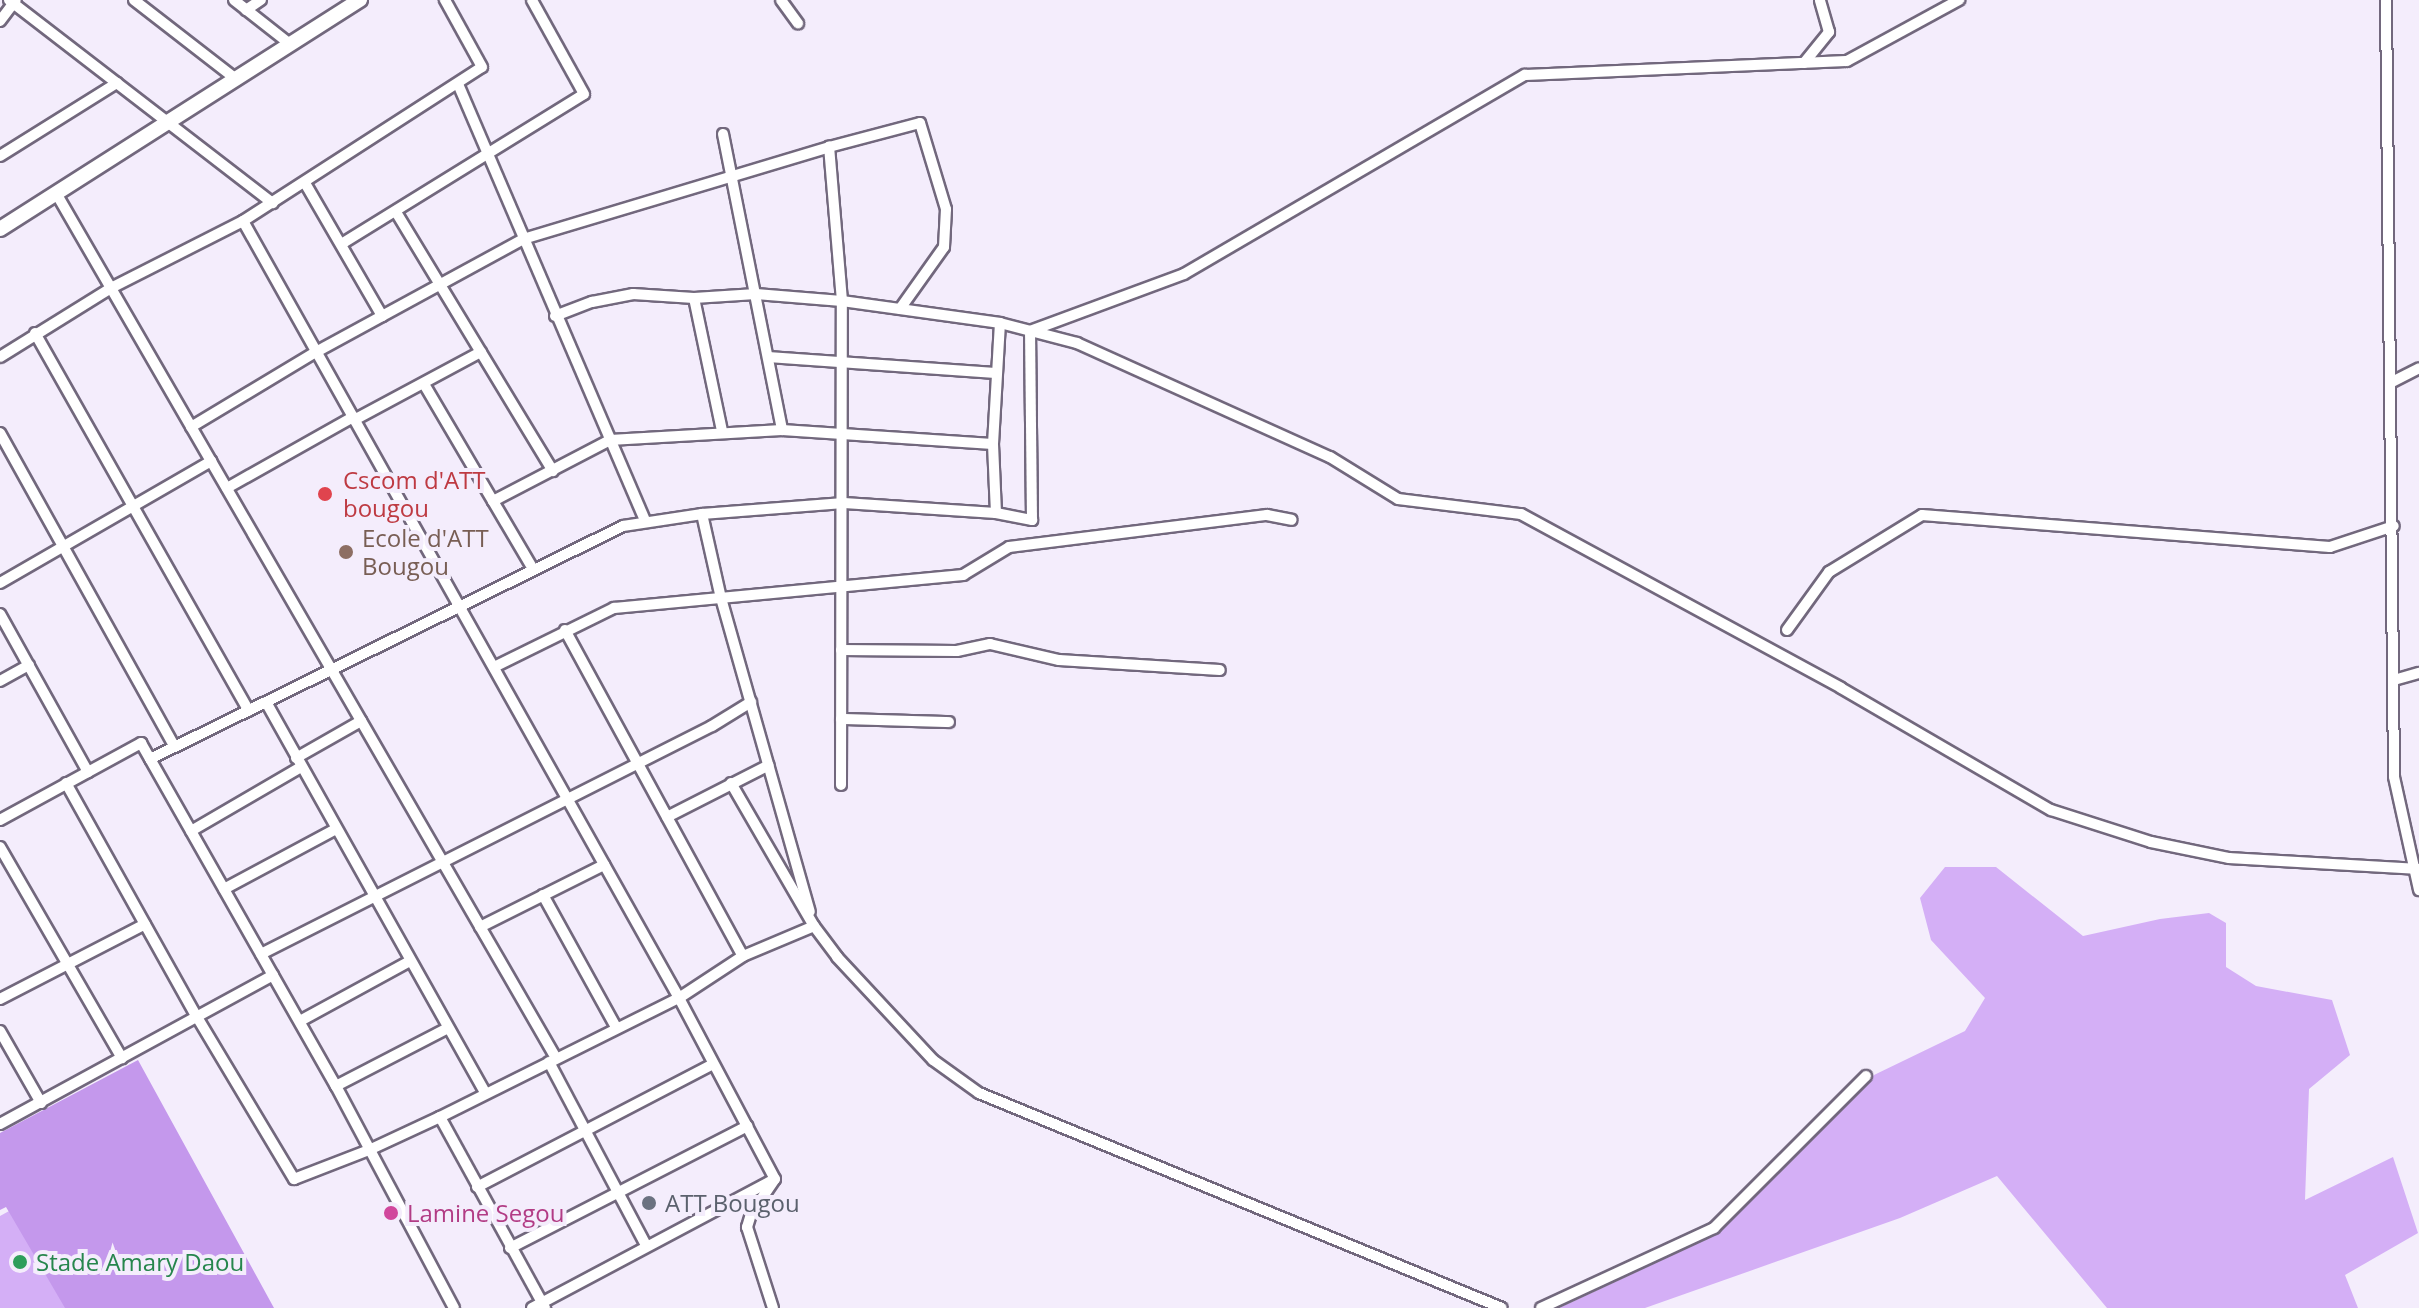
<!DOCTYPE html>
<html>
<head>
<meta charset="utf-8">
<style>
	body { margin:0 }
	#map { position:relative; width:2419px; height:1308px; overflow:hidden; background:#f4edfc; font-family:"Open Sans",sans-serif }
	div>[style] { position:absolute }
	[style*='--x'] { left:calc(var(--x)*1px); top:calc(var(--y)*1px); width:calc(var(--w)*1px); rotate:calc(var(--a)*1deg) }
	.green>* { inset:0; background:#d4aff6 }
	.forest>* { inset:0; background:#c498ec }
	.roads { filter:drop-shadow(2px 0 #72687d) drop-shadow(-2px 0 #72687d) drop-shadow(0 2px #72687d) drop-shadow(0 -2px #72687d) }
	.street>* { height:10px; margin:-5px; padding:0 5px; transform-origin:5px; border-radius:5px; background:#fff }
	.secondary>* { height:14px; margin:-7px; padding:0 7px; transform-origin:7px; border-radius:7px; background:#fff }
	.dots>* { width:22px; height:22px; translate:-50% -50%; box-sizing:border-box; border:4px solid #f4edfc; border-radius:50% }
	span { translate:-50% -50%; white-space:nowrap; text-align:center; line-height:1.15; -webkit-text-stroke:8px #f4edfc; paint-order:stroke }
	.health-label { font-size:24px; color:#be3a42 }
	.left { translate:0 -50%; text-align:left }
	.education-label { font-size:24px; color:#785e54 }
	.worship-label { font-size:24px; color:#5b616d }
	.hotel-label { font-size:24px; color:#b23c85 }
	.leisure-label { font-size:24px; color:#27864d }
</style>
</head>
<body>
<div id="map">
	<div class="green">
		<i style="clip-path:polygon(1945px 867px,1996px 867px,2083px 936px,2160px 919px,2209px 913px,2226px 923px,2226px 967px,2256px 986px,2332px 1000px,2350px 1055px,2309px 1089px,2305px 1200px,2393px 1157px,2418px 1233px,2345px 1275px,2358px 1308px,2107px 1308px,1997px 1176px,1900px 1218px,1645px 1308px,1559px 1308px,1715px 1235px,1874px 1075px,1965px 1031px,1985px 998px,1931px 940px,1920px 898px)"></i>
		<i style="clip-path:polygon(11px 1210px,67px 1308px,0 1308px,0 1216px)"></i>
	</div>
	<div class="forest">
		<i style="clip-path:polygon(138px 1060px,274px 1308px,65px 1308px,6px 1207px,0 1210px,0 1133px)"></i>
	</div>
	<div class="roads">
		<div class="street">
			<i style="--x:9;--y:0;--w:333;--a:37.6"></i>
			<i style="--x:134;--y:0;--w:129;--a:37.8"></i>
			<i style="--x:234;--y:0;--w:71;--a:38.2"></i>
			<i style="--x:781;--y:0;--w:29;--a:54"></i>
			<i style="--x:2386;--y:0;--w:777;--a:89.41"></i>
			<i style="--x:2394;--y:777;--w:116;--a:77.5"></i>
			<i style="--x:246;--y:10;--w:18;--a:-34"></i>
			<i style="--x:0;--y:21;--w:26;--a:-53"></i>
			<i style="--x:1804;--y:63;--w:40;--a:-51"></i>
			<i style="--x:1829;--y:32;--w:33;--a:-106"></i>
			<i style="--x:458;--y:84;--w:475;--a:66.8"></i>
			<i style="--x:723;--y:134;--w:302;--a:78.7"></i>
			<i style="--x:0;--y:156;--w:138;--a:-32"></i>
			<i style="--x:305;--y:183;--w:154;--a:59.9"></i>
			<i style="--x:56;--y:193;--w:999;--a:59.97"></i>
			<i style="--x:396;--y:212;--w:303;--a:58.8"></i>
			<i style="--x:243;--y:221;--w:891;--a:60.7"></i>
			<i style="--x:679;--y:998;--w:205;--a:62.1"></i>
			<i style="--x:775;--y:1179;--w:42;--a:124.4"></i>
			<i style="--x:751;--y:1214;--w:14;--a:107"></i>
			<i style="--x:747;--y:1227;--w:85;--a:72.2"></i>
			<i style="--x:343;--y:243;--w:283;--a:-31.7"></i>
			<i style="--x:584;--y:94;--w:107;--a:-119"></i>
			<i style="--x:694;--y:298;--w:136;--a:78.1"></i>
			<i style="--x:555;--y:316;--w:40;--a:-21"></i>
			<i style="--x:592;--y:302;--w:42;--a:-11"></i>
			<i style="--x:633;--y:294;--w:61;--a:3.8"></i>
			<i style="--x:694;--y:298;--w:62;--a:-3.7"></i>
			<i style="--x:756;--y:294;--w:86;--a:4.7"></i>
			<i style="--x:842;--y:301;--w:160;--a:7.9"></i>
			<i style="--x:1000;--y:323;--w:80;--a:14.6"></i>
			<i style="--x:1077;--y:343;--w:277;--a:24.3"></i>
			<i style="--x:1330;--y:457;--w:80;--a:31.7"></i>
			<i style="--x:1398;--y:499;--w:124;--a:7"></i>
			<i style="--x:1521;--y:514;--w:364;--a:28.5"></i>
			<i style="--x:1841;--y:688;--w:243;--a:30.2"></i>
			<i style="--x:2051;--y:810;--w:105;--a:17.7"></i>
			<i style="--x:2151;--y:842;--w:80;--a:11.6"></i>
			<i style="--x:2229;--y:858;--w:190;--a:3.3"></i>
			<i style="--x:35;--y:333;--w:434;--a:60.5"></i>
			<i style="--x:0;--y:357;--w:131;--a:-31.9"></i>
			<i style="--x:111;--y:288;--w:148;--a:-26.9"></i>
			<i style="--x:243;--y:221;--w:284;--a:-32.8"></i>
			<i style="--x:482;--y:67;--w:77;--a:-118.9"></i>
			<i style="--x:768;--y:357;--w:228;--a:4"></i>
			<i style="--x:2392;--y:382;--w:30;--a:-27"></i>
			<i style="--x:424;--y:384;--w:136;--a:59.5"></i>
			<i style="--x:354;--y:420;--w:144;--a:-28.2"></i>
			<i style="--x:191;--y:427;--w:146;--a:-31"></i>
			<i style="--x:316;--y:352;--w:236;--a:-28.6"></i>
			<i style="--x:523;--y:239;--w:320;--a:-16.7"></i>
			<i style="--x:0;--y:433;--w:358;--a:60.9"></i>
			<i style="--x:227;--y:488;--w:145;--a:-29.4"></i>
			<i style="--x:996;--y:513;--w:69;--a:-92.5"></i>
			<i style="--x:993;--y:444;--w:121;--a:-86.7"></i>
			<i style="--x:702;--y:514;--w:86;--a:77.3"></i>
			<i style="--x:721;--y:598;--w:326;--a:74.2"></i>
			<i style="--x:533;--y:569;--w:79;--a:-120.5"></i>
			<i style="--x:493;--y:501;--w:132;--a:-27.5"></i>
			<i style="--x:610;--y:440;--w:172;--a:-3.3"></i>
			<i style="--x:782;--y:430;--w:211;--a:3.8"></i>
			<i style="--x:0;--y:583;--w:244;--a:-30"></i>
			<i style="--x:0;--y:614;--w:181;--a:60.9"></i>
			<i style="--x:565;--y:630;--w:371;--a:61.4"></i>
			<i style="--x:1787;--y:630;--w:72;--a:-54.1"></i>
			<i style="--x:1829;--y:572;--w:109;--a:-31.5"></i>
			<i style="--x:1922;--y:515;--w:409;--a:4.5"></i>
			<i style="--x:2330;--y:547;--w:67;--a:-18.2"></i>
			<i style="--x:841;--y:650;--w:116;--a:0.5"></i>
			<i style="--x:957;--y:651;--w:34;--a:-12"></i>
			<i style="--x:990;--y:644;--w:71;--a:13.1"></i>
			<i style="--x:1059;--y:660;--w:161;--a:3.6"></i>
			<i style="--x:494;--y:667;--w:134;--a:-26.2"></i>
			<i style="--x:614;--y:608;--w:351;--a:-5.4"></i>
			<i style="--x:963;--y:575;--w:54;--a:-31.3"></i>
			<i style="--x:1009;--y:547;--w:260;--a:-7.1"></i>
			<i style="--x:1267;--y:515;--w:25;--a:11"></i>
			<i style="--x:2394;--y:680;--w:26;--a:-16"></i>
			<i style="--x:0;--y:681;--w:33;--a:-29"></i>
			<i style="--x:266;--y:702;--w:448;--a:60.7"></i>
			<i style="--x:841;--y:719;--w:108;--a:1.6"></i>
			<i style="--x:296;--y:758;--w:75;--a:-29.6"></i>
			<i style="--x:150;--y:759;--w:527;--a:-26.22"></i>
			<i style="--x:623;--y:526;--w:80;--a:-8.6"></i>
			<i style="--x:702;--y:514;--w:142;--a:-4.4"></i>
			<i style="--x:844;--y:503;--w:152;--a:3.8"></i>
			<i style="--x:996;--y:513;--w:37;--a:11"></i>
			<i style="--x:1032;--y:520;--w:189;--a:-90.6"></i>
			<i style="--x:1030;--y:331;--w:164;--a:-20.3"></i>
			<i style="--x:1184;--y:274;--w:395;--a:-30.3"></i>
			<i style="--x:1525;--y:75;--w:322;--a:-2.5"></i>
			<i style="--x:1847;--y:61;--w:128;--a:-28.6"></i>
			<i style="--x:66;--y:783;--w:268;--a:60.8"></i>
			<i style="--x:197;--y:1017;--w:189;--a:59.1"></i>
			<i style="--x:294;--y:1179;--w:80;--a:-21.1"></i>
			<i style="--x:369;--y:1150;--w:78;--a:-24.9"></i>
			<i style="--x:440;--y:1117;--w:267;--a:-26.5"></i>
			<i style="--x:679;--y:998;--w:77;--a:-33.3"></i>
			<i style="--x:743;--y:956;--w:77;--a:-22.9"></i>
			<i style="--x:731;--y:783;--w:165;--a:59.9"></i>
			<i style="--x:814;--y:926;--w:39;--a:53"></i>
			<i style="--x:837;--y:957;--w:141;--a:47"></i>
			<i style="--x:933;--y:1060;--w:57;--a:35.7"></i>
			<i style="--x:979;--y:1093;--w:565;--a:22.35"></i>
			<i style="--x:841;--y:785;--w:484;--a:-89.9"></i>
			<i style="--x:842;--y:301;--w:155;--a:-94.8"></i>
			<i style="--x:829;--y:147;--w:94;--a:-14.8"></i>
			<i style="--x:920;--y:123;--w:90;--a:73.2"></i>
			<i style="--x:946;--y:209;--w:38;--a:93"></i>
			<i style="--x:944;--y:247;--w:76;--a:125.4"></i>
			<i style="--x:667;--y:817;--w:114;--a:-27"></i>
			<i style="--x:0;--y:820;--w:161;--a:-28.6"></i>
			<i style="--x:141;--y:743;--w:395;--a:60.4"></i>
			<i style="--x:336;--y:1086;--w:251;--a:62"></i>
			<i style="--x:191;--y:831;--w:127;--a:-30.2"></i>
			<i style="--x:0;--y:847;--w:244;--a:60"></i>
			<i style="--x:224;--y:889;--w:127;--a:-28.2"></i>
			<i style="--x:543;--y:895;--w:151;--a:61.1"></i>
			<i style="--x:480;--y:927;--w:139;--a:-26.6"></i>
			<i style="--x:261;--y:954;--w:505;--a:-26.82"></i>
			<i style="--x:712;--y:726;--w:46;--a:-31.6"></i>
			<i style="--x:0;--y:999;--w:163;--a:-27.3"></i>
			<i style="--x:300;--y:1021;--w:125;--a:-28.6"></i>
			<i style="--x:0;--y:1031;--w:83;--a:60.3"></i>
			<i style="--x:549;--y:1062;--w:207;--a:62.1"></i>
			<i style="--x:336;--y:1086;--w:126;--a:-27.4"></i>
			<i style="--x:440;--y:1117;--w:218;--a:61.2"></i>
			<i style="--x:0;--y:1124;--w:311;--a:-28.6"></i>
			<i style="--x:477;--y:1187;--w:266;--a:-27.5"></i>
			<i style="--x:510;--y:1248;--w:267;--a:-27.2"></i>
			<i style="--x:532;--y:1308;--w:273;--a:-28"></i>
			<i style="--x:1541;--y:1308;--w:191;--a:-24.8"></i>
			<i style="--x:1714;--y:1228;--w:215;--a:-45"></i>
		</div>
		<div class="secondary">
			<i style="--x:0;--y:229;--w:427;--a:-32.5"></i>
		</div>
	</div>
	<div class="dots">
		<i style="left:325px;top:494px;background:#e0444e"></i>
		<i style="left:346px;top:552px;background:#8d6e63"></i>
		<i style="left:649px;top:1203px;background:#6b7280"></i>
		<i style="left:391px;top:1213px;background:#d1479c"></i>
		<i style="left:20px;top:1262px;background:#2e9e5b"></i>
	</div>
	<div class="health-label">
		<span class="left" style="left:343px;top:494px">Cscom d'ATT<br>bougou</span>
	</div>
	<div class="education-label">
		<span class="left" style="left:362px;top:552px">Ecole d'ATT<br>Bougou</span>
	</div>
	<div class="worship-label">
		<span class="left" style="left:665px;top:1203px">ATT Bougou</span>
	</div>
	<div class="hotel-label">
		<span class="left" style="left:407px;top:1213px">Lamine Segou</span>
	</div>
	<div class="leisure-label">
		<span class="left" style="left:36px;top:1262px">Stade Amary Daou</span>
	</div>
</div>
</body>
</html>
